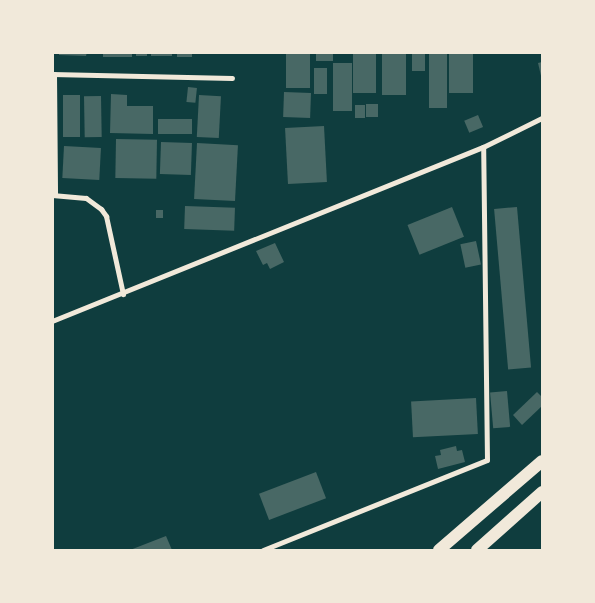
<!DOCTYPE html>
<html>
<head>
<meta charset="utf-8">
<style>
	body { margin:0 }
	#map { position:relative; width:595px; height:603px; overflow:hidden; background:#0f3d3e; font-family:"Libre Baskerville",serif }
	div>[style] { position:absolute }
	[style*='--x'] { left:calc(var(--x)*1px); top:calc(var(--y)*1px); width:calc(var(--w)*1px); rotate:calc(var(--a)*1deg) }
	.building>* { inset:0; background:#486865; transform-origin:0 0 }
	.minor>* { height:5px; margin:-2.5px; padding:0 2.5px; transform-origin:2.5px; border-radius:2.5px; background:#f1e9da }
	.primary>* { height:12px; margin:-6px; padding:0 6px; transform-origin:6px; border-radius:6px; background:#f1e9da }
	span { translate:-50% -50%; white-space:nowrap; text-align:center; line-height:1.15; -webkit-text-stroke:5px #f1e9da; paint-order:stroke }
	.frame { position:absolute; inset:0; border:54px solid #f1e9da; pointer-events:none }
</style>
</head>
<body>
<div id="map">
	<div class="building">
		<i style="clip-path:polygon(59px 52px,87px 52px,86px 56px,59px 55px)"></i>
		<i style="left:103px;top:52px;width:29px;height:5px"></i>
		<i style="left:136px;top:52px;width:11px;height:4px"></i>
		<i style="left:151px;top:52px;width:21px;height:4px"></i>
		<i style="left:177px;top:52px;width:15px;height:5px"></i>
		<i style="left:286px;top:52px;width:24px;height:36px"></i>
		<i style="left:316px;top:52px;width:17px;height:9px"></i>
		<i style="left:353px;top:52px;width:23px;height:41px"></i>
		<i style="left:382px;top:52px;width:24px;height:43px"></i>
		<i style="left:412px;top:52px;width:13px;height:19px"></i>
		<i style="left:429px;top:52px;width:18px;height:56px"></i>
		<i style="left:449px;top:52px;width:24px;height:41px"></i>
		<i style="clip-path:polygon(542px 62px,542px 80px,538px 63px)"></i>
		<i style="left:333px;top:63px;width:19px;height:48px"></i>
		<i style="left:314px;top:68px;width:13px;height:26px"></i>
		<i style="left:188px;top:87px;width:9px;height:15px;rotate:6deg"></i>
		<i style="left:284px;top:92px;width:27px;height:25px;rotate:2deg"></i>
		<i style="clip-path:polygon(111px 94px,127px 95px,127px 106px,153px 106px,153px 134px,110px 133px)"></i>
		<i style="left:63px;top:95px;width:17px;height:42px"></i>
		<i style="left:199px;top:95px;width:22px;height:42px;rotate:3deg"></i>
		<i style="left:101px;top:96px;width:41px;height:17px;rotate:89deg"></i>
		<i style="left:378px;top:104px;width:13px;height:12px;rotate:90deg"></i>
		<i style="left:355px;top:105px;width:10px;height:13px"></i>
		<i style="left:478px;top:115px;width:13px;height:15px;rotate:67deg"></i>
		<i style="left:158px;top:119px;width:34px;height:15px"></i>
		<i style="left:324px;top:126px;width:56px;height:39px;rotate:87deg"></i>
		<i style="left:116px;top:139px;width:41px;height:39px;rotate:1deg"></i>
		<i style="left:161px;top:142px;width:31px;height:32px;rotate:2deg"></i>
		<i style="left:197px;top:143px;width:41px;height:56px;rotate:3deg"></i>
		<i style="left:64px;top:146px;width:37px;height:32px;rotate:3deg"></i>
		<i style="left:185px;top:206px;width:50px;height:23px;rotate:2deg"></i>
		<i style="left:452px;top:207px;width:32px;height:48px;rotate:68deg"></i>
		<i style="left:517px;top:207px;width:161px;height:23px;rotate:85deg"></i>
		<i style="left:156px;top:210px;width:7px;height:8px"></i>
		<i style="left:476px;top:241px;width:24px;height:16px;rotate:78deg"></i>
		<i style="clip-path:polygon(275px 243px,284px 262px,270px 269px,267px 263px,263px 265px,256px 251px)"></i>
		<i style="left:507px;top:391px;width:36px;height:17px;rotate:85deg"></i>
		<i style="clip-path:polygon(537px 392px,542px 397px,542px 406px,522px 425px,513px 415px)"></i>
		<i style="left:476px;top:398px;width:36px;height:65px;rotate:87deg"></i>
		<i style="clip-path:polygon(456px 446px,457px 451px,462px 450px,465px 462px,438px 469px,435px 456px,441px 455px,440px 450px)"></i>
		<i style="left:316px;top:472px;width:28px;height:61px;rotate:69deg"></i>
		<i style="clip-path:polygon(166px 536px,172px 550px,130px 550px)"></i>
	</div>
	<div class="minor">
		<i style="--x:52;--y:74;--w:180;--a:1.3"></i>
		<i style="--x:54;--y:74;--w:121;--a:89.5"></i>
		<i style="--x:52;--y:195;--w:34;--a:5"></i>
		<i style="--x:86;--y:198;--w:19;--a:36"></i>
		<i style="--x:101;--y:209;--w:9;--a:54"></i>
		<i style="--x:106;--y:216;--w:80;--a:77.7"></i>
		<i style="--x:52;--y:321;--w:465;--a:-22"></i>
		<i style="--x:483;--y:147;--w:66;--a:-26.2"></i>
		<i style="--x:263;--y:550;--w:241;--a:-21.9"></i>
		<i style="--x:487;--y:460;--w:313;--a:-90.7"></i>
	</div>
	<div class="primary">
		<i style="--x:439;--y:550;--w:136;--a:-40.8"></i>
		<i style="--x:477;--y:550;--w:87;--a:-41.7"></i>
	</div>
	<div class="frame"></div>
</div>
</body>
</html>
